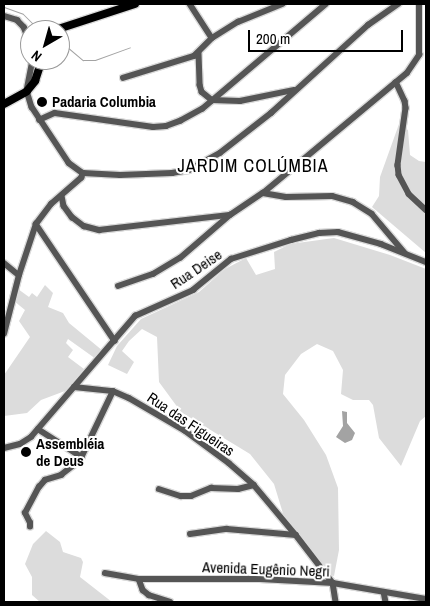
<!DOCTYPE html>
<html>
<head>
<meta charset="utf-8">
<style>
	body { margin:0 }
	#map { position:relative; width:430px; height:606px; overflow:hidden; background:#fff; font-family:"Archivo Narrow",sans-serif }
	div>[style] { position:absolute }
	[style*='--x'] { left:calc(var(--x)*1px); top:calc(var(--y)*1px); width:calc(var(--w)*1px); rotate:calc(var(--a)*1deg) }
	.green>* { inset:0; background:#dcdcdc }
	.water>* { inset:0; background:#a3a3a3 }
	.stream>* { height:1px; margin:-0.5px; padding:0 0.5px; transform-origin:0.5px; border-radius:0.5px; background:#a3a3a3 }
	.roads { filter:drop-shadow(1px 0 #dbdbdb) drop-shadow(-1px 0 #dbdbdb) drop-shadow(0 1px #dbdbdb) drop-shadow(0 -1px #dbdbdb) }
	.minor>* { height:5.5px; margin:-2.75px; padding:0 2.75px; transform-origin:2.75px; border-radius:2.75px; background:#555 }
	.major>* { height:8px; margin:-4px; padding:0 4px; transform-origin:4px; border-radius:4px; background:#000 }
	.dots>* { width:14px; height:14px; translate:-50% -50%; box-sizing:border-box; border:2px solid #fff; border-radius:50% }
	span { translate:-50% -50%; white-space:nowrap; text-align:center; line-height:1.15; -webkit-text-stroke:4px #fff; paint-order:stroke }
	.poi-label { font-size:15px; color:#000; font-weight:700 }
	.left { translate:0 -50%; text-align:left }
	.street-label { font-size:15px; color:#000 }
	.quarter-label { font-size:18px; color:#000; letter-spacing:1px }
	.frame { position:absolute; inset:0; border:5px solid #000; pointer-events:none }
	.north { position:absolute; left:20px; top:20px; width:50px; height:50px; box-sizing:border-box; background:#fff; border:1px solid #999; border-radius:50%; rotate:218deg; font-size:14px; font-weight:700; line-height:20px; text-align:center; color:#000 }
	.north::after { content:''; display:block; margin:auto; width:18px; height:22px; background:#000; clip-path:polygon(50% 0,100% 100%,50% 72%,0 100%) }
	.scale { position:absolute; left:248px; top:30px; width:155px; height:22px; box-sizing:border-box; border:2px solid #000; border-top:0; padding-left:6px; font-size:15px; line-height:18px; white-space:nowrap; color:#000; -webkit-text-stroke:4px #fff; paint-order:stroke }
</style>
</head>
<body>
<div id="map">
	<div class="green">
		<i style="clip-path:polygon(399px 124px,408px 130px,410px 155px,419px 161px,426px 162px,426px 253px,372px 207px,379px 196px,380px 177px)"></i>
		<i style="clip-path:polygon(334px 238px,390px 255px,426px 269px,426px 416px,420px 421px,401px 466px,379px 438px,373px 405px,369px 400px,353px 400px,341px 394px,343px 370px,333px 351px,317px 344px,301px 354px,285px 375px,283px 394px,304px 420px,326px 455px,338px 488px,339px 550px,334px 576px,326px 574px,285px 520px,274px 484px,250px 454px,181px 412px,159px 382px,157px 337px,142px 329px,129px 341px,122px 351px,134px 362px,127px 374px,108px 365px,117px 346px,141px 319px,199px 292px,225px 269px,246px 258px,256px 275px,275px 269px,274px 252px,290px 244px)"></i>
		<i style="clip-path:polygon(45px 285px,53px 293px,48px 307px,63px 313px,69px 323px,103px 351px,96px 359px,68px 339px,66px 343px,73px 350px,68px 357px,84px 369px,65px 391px,41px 400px,27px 413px,4px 416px,4px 375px,30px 337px,19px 321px,25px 310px,14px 301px,18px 289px,29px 297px,32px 293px,37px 297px)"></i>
		<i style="clip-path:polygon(46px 531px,60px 542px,63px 552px,81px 558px,83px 562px,80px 577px,112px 602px,40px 602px,32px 595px,32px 577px,25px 564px,33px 544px)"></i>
	</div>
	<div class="water">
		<i style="clip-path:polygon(342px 411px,347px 412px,347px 423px,355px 433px,352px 440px,345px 443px,336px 437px,343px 426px)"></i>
	</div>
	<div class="stream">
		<i style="--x:4;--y:7;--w:20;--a:20"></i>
		<i style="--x:23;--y:14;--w:23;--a:45"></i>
		<i style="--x:60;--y:41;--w:30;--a:40"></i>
		<i style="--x:83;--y:60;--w:12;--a:0"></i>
		<i style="--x:95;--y:60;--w:37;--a:-20"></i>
	</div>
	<div class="roads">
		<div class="minor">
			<i style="--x:190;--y:4;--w:40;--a:57.1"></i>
			<i style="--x:4;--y:16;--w:14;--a:17"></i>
			<i style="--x:17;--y:20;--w:10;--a:45"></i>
			<i style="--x:24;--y:27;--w:16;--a:68"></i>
			<i style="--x:199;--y:53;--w:32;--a:88"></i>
			<i style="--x:200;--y:85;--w:7;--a:74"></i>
			<i style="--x:202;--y:92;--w:13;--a:39"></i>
			<i style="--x:212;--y:100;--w:28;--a:2"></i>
			<i style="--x:240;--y:101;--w:55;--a:-11.5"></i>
			<i style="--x:33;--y:60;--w:32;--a:101"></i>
			<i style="--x:27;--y:91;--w:17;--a:73"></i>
			<i style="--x:32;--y:107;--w:67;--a:56.5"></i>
			<i style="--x:69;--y:163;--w:17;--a:36"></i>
			<i style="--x:83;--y:173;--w:37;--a:3"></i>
			<i style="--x:120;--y:175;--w:52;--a:-2.2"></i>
			<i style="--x:172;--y:173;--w:17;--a:-10"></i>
			<i style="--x:189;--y:170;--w:35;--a:-29"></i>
			<i style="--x:220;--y:153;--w:65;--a:-38.1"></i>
			<i style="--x:271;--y:113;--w:131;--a:-42.2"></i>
			<i style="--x:368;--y:25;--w:37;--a:-35"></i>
			<i style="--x:123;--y:78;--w:74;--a:-17.2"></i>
			<i style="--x:194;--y:56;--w:25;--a:-45"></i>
			<i style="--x:212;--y:38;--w:31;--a:-32"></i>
			<i style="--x:238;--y:22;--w:48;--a:-22.2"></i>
			<i style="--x:396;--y:82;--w:21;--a:65"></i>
			<i style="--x:405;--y:101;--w:7;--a:82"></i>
			<i style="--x:406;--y:108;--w:58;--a:98"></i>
			<i style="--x:398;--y:165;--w:10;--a:84"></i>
			<i style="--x:399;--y:175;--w:21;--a:62"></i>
			<i style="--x:409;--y:194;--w:23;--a:43"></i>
			<i style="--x:39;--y:120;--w:17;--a:-24"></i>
			<i style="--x:55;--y:113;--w:99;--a:8.1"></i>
			<i style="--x:153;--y:127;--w:13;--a:-4"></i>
			<i style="--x:166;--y:126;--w:15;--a:-20"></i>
			<i style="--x:180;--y:121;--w:25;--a:-29"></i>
			<i style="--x:202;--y:109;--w:162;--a:-40.3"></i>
			<i style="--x:263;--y:193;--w:23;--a:10"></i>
			<i style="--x:286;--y:197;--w:46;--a:-1.2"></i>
			<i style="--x:332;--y:196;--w:22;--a:16"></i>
			<i style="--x:353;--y:202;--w:22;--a:32"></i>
			<i style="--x:372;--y:214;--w:51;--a:49.8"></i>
			<i style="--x:62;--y:196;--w:10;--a:79"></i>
			<i style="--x:64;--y:206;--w:14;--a:54"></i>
			<i style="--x:72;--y:217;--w:15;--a:37"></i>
			<i style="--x:84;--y:226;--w:16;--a:15"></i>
			<i style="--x:99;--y:230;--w:131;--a:-6.6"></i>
			<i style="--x:36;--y:224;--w:141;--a:56"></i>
			<i style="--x:4;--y:263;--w:19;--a:39"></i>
			<i style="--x:118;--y:286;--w:37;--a:-19"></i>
			<i style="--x:153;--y:274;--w:31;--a:-31"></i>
			<i style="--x:180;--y:258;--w:66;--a:-40.7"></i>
			<i style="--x:230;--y:215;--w:40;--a:-34"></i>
			<i style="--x:263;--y:193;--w:187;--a:-39.8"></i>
			<i style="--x:407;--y:73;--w:22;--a:-56"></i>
			<i style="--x:419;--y:55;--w:51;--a:-90"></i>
			<i style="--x:4;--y:334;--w:61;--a:-75.7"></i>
			<i style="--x:19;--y:275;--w:54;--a:-71.6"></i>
			<i style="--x:36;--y:224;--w:25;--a:-53"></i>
			<i style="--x:51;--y:204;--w:40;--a:-41"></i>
			<i style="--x:81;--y:178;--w:5;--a:-68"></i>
			<i style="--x:74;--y:387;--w:39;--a:6"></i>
			<i style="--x:113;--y:391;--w:17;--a:24"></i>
			<i style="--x:129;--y:398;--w:64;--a:30.2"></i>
			<i style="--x:184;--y:430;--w:56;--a:36.3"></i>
			<i style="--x:229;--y:463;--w:33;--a:41"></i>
			<i style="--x:254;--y:485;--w:65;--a:50"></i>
			<i style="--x:296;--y:535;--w:61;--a:52.4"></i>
			<i style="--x:333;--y:583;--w:19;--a:81"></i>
			<i style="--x:38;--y:429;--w:52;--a:32.5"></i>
			<i style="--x:4;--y:448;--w:16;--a:-14"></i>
			<i style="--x:20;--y:444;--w:13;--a:-32"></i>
			<i style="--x:31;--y:437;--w:160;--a:-49.3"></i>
			<i style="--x:135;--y:316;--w:64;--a:-24.1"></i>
			<i style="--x:193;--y:290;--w:49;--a:-39.2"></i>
			<i style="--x:231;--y:259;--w:63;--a:-17.6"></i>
			<i style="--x:291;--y:240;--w:29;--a:-14"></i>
			<i style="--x:319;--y:233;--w:19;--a:-3"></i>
			<i style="--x:338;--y:232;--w:45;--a:15.6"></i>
			<i style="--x:381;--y:244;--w:48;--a:21.8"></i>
			<i style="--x:159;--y:489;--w:23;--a:18"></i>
			<i style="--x:181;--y:496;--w:10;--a:0"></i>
			<i style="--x:191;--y:496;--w:22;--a:-22"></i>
			<i style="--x:211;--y:488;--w:27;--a:2"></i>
			<i style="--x:238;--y:489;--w:16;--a:-14"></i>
			<i style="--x:30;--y:527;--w:4;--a:-90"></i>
			<i style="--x:30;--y:523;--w:11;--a:-117"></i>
			<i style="--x:25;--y:513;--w:30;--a:-62"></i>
			<i style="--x:39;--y:487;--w:9;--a:-49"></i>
			<i style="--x:45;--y:480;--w:17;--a:-17"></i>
			<i style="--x:61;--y:475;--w:24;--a:-38"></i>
			<i style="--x:80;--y:460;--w:76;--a:-64.4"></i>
			<i style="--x:190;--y:534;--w:37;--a:-8"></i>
			<i style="--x:227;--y:529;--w:69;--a:5"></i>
			<i style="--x:105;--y:573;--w:35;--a:10"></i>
			<i style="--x:139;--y:579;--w:121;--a:0"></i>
			<i style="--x:260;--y:579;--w:73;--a:3.1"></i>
			<i style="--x:333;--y:583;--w:94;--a:9.8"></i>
			<i style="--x:139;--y:579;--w:12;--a:70"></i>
			<i style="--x:143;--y:590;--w:8;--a:40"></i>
			<i style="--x:149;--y:595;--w:22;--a:18"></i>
			<i style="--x:384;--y:592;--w:10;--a:79"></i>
		</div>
		<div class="major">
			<i style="--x:55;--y:30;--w:84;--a:-18"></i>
			<i style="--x:4;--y:104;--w:26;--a:-29"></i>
			<i style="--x:27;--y:91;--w:13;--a:-51"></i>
			<i style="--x:35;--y:81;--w:22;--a:-72"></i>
		</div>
	</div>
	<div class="dots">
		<i style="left:42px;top:102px;background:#000"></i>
		<i style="left:26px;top:452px;background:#000"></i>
	</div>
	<div class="poi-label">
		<span class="left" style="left:52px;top:102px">Padaria Columbia</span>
		<span class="left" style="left:36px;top:452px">Assembléia<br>de Deus</span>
	</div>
	<div class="street-label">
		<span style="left:196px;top:269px;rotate:-34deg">Rua Deise</span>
		<span style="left:191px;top:424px;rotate:34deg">Rua das Figueiras</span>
		<span style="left:266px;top:569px;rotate:2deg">Avenida Eugênio Negri</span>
	</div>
	<div class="quarter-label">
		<span style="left:253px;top:166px">JARDIM COLÚMBIA</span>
	</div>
	<div class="frame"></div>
	<div class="north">N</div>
	<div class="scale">200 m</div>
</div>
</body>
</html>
